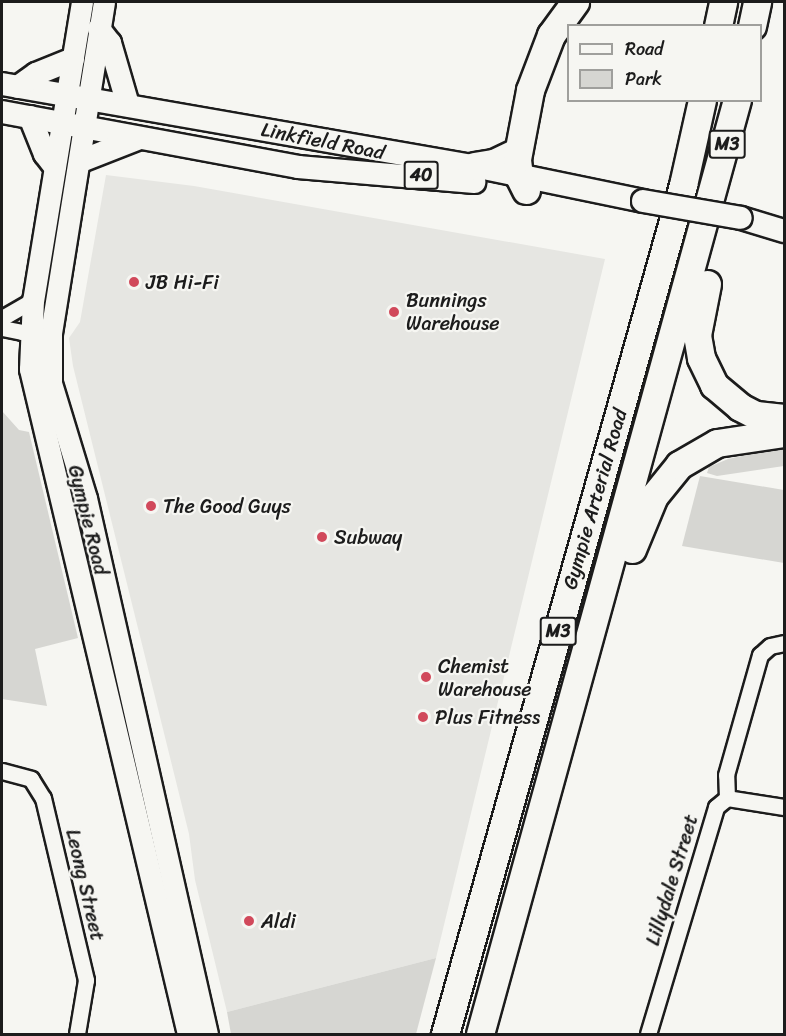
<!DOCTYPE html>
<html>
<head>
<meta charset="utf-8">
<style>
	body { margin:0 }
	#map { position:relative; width:786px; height:1036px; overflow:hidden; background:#f6f6f2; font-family:Sriracha,sans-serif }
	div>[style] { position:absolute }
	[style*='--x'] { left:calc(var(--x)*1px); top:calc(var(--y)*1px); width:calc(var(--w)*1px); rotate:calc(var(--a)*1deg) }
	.built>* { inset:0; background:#e6e6e2 }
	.green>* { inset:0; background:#d6d6d2 }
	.roads { filter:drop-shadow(2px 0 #1c1c1c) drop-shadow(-2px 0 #1c1c1c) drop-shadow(0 2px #1c1c1c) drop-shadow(0 -2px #1c1c1c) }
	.street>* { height:15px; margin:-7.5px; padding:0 7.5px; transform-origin:7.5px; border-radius:7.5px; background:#f6f6f2 }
	.secondary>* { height:21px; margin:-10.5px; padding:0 10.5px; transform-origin:10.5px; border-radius:10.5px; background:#f6f6f2 }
	.primary>* { height:22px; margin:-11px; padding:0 11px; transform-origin:11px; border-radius:11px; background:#f6f6f2 }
	.highway>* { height:27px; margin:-13.5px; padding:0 13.5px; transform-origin:13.5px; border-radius:13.5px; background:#f6f6f2 }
	.bridges { filter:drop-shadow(2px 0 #1c1c1c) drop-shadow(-2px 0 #1c1c1c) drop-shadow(0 2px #1c1c1c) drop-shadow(0 -2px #1c1c1c) }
	.primary-bridge>* { height:22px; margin:-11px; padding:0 11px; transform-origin:11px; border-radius:11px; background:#f6f6f2 }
	.dots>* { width:16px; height:16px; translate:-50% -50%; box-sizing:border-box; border:3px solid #f6f6f2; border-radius:50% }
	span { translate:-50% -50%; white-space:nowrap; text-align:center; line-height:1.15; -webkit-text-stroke:4.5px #f6f6f2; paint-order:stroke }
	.shield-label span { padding:2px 4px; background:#f6f6f2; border:2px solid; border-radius:4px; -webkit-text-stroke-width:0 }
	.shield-label { font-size:18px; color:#1c1c1c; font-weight:700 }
	.street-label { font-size:20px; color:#1c1c1c }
	.poi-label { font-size:20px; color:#1c1c1c }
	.left { translate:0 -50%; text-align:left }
	.frame { position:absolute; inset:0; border:3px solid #1c1c1c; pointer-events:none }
	.legend { position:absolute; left:567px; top:24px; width:195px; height:78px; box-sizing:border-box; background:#f6f6f2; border:2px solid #9f9f9c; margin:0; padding:8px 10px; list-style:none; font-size:18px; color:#1c1c1c }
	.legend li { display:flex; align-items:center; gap:12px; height:30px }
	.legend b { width:30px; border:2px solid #9f9f9c }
</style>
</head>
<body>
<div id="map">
	<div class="built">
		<i style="clip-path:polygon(106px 175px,194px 186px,605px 259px,436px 958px,227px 1012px,195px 880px,189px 834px,73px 366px,69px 338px,80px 322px)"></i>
	</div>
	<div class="green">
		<i style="clip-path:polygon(2px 411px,19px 430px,29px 432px,78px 638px,35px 649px,47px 706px,2px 699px)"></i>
		<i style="clip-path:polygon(784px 447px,784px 466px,717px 476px,707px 473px,709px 467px,728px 459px)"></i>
		<i style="clip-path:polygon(700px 476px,784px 490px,784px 563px,682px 546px)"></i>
		<i style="clip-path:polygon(436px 958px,416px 1034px,231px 1034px,227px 1012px)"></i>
	</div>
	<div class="roads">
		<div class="street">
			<i style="--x:2;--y:318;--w:36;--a:-30"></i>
			<i style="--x:2;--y:328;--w:20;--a:11"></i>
			<i style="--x:22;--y:332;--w:19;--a:-12"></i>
			<i style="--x:2;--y:771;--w:30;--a:15"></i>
			<i style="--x:31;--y:779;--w:22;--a:58"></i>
			<i style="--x:43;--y:798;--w:187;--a:76.7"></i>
			<i style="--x:86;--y:980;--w:55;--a:99.5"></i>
			<i style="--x:727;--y:798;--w:23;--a:-92"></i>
			<i style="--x:726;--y:775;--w:125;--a:-74.2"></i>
			<i style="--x:760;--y:655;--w:13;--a:-42"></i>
			<i style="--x:770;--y:646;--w:14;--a:-12"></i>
			<i style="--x:648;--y:1034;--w:237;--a:-73.3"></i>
			<i style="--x:716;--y:807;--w:14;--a:-39"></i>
			<i style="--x:727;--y:798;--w:58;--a:9"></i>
		</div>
		<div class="secondary">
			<i style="--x:82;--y:2;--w:302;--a:99.3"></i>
			<i style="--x:33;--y:300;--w:69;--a:92.5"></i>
			<i style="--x:30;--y:369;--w:684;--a:76.63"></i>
			<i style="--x:104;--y:2;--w:336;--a:99.1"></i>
			<i style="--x:51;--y:334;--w:49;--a:90"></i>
			<i style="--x:51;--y:383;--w:120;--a:73.1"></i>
			<i style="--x:86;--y:498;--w:549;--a:77.28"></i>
		</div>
		<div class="primary">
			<i style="--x:99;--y:29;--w:18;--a:52"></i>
			<i style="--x:110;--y:43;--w:65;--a:73.8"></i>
			<i style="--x:2;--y:84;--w:479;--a:9.9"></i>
			<i style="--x:474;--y:166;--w:173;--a:11.7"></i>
			<i style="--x:18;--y:87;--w:22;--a:-36"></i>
			<i style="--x:36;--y:74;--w:40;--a:-22"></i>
			<i style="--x:2;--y:112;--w:301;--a:10.5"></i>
			<i style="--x:298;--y:167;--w:177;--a:4.9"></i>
			<i style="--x:30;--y:117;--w:40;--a:68"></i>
			<i style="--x:45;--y:154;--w:16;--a:52"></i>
			<i style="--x:81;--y:161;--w:63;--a:-21.3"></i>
			<i style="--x:741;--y:218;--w:45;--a:16.8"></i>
		</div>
		<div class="highway">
			<i style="--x:718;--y:26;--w:25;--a:-78"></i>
			<i style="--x:752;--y:26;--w:25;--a:-78"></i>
			<i style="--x:474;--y:166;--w:20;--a:-9"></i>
			<i style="--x:494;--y:163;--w:25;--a:-26"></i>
			<i style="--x:526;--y:190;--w:16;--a:-117"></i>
			<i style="--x:519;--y:176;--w:17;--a:-97"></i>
			<i style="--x:517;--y:159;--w:70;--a:-79.3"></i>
			<i style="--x:530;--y:90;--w:59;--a:-69.1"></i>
			<i style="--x:551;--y:35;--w:41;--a:-54"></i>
			<i style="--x:707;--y:284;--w:52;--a:101.1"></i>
			<i style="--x:697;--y:335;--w:23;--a:80"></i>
			<i style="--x:701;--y:358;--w:30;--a:64"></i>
			<i style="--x:714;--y:385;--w:34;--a:40"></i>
			<i style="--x:740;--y:407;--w:18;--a:27"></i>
			<i style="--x:756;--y:415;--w:28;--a:6"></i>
			<i style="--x:632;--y:549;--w:57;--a:-67.5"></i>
			<i style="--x:654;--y:496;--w:40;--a:-51"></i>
			<i style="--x:679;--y:465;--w:44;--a:-30.1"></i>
			<i style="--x:717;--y:443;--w:68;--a:-8.5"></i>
			<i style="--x:445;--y:1034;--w:882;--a:-74.34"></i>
			<i style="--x:683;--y:185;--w:87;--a:-77.4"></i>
			<i style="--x:480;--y:1034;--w:969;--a:-74.62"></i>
		</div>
	</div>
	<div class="bridges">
		<div class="primary-bridge">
			<i style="--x:643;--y:201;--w:99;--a:9.8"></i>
		</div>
	</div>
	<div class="dots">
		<i style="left:134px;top:282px;background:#d1495b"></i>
		<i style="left:394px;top:312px;background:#d1495b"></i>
		<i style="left:151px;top:506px;background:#d1495b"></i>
		<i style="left:322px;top:537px;background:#d1495b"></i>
		<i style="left:426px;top:677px;background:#d1495b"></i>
		<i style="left:423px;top:717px;background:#d1495b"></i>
		<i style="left:249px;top:921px;background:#d1495b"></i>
	</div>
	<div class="shield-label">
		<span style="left:727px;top:144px">M3</span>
		<span style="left:421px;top:175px">40</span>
		<span style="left:558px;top:631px">M3</span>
	</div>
	<div class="street-label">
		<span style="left:323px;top:141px;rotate:11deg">Linkfield Road</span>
		<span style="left:595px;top:499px;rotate:-74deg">Gympie Arterial Road</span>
		<span style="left:88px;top:520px;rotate:76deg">Gympie Road</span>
		<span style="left:672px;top:880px;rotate:-73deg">Lillydale Street</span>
		<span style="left:85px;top:885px;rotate:77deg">Leong Street</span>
	</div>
	<div class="poi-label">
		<span class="left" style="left:146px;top:282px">JB Hi-Fi</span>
		<span class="left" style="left:406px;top:312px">Bunnings<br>Warehouse</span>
		<span class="left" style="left:163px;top:506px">The Good Guys</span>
		<span class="left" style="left:334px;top:537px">Subway</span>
		<span class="left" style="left:438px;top:678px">Chemist<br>Warehouse</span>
		<span class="left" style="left:435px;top:717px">Plus Fitness</span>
		<span class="left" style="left:261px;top:921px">Aldi</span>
	</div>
	<div class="frame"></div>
	<ul class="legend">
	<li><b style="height:8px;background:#f6f6f2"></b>Road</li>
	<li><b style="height:16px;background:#d6d6d2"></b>Park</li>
	</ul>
</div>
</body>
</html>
